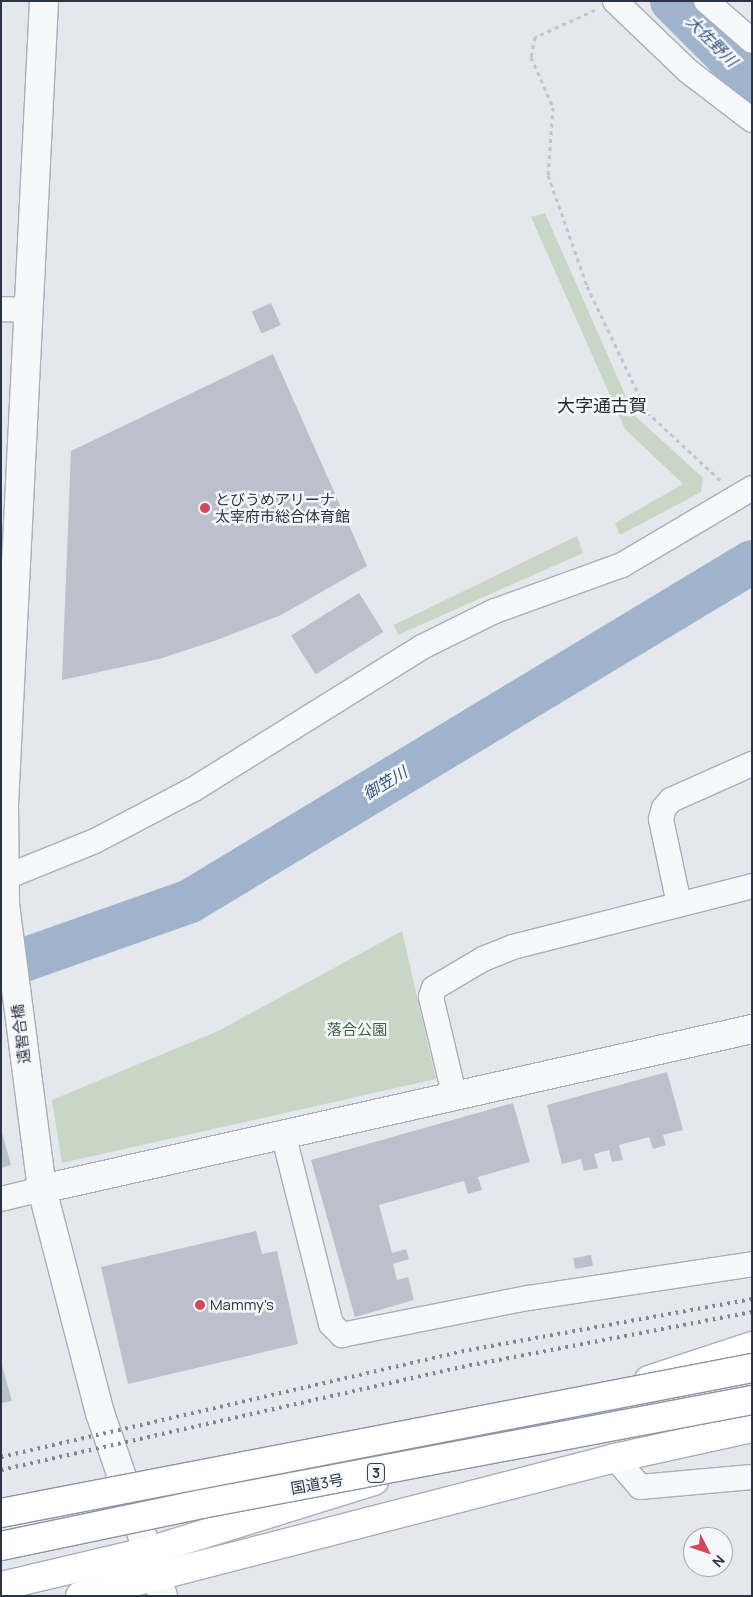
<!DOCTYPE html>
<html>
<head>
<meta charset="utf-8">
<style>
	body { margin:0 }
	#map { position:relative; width:753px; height:1597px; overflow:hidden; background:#e4e7ec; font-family:Manrope,"Noto Sans JP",sans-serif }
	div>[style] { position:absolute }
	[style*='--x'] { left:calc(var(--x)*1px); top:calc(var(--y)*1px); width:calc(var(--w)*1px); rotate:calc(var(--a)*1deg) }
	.green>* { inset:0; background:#c9d6c5 }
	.river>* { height:44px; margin:-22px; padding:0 22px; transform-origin:22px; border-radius:22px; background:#9fb4cc }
	.building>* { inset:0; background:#bbc0ca; transform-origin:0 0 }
	.path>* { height:3px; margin-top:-1.5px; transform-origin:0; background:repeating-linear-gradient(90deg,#c2c5cb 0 4px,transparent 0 8px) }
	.roads { filter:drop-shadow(1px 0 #a9aeb7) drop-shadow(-1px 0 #a9aeb7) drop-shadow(0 1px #a9aeb7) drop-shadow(0 -1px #a9aeb7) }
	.minor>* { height:24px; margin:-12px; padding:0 12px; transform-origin:12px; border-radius:12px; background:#f7f8fa }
	.tertiary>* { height:28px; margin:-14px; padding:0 14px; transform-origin:14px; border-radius:14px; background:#f7f8fa }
	.trunk>* { height:28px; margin:-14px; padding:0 14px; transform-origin:14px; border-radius:14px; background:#fff }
	.rail>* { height:4px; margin-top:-2px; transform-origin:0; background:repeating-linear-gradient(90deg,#7d8696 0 2.5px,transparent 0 7.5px) }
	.bridges { filter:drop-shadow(1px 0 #8b94a3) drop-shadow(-1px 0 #8b94a3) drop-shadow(0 1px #8b94a3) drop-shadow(0 -1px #8b94a3) }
	.trunk-bridge>* { height:28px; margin:-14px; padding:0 14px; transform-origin:14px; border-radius:14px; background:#fff }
	.dots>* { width:14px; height:14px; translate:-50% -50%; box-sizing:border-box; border:2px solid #f4f6f9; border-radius:50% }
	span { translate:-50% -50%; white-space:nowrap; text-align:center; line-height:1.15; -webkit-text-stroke:5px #f4f6f9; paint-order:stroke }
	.shield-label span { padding:1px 4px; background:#f4f6f9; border:1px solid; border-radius:4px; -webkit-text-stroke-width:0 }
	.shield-label { font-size:14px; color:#2b3445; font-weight:700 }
	.poi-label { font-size:15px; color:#2b3445 }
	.left { translate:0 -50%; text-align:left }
	.park-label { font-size:15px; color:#3f6138 }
	.street-label { font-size:15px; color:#2b3445 }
	.water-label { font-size:16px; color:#34527a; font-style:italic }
	.quarter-label { font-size:18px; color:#1d2536 }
	.frame { position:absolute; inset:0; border:2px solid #2b3445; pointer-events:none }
	.north { position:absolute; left:683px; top:1527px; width:50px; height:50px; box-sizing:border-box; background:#f4f6f9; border:1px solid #a4a8b1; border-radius:50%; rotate:131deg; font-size:14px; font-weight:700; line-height:20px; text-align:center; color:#2b3445 }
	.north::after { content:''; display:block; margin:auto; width:18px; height:22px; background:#d1495b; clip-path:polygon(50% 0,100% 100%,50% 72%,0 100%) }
</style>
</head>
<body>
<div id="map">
	<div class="green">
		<i style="clip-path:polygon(545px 213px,634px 415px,703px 478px,701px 492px,620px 535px,615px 523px,683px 484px,625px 429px,531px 217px)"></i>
		<i style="clip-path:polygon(577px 536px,583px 553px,398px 635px,394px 625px)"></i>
		<i style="clip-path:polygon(402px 931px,436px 1079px,62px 1163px,52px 1100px,218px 1031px)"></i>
	</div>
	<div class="river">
		<i style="--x:672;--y:1;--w:113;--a:45"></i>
		<i style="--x:1;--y:968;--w:201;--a:-19.5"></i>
		<i style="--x:190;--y:901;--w:656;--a:-31.1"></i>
	</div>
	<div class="building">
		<i style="left:271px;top:303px;width:24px;height:21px;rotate:66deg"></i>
		<i style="clip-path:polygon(273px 354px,367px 566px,281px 615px,217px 640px,159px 659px,62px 680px,71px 451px)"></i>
		<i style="left:359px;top:593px;width:46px;height:80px;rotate:58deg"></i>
		<i style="clip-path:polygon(667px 1072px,683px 1130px,663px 1135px,666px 1145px,653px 1149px,649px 1137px,619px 1145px,623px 1160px,612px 1162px,609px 1150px,594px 1154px,598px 1168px,584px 1171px,581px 1159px,562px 1164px,547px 1105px)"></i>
		<i style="clip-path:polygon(513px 1103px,530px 1162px,478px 1177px,482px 1190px,468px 1194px,464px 1181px,379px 1205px,392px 1253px,406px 1249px,409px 1259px,393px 1264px,397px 1280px,408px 1277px,414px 1300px,355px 1317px,311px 1160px)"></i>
		<i style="clip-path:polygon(1px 1129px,11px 1165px,1px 1168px)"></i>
		<i style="clip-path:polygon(256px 1231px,262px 1254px,277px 1251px,298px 1344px,128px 1384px,101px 1267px)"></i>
		<i style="left:591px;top:1255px;width:11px;height:18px;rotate:80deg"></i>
		<i style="clip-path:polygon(1px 1362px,12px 1401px,1px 1403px)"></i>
	</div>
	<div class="path">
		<i style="--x:595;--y:10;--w:66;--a:155.8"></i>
		<i style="--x:535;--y:37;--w:20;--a:101"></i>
		<i style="--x:531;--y:57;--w:55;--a:66.3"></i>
		<i style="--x:553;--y:107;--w:68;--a:94.2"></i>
		<i style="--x:548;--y:175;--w:118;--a:70.6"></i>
		<i style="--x:587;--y:286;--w:140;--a:64.5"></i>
		<i style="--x:647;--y:412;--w:100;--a:43"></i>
	</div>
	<div class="roads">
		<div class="minor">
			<i style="--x:615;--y:1;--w:101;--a:43.8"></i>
			<i style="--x:688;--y:71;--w:81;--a:37.4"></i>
			<i style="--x:706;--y:1;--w:61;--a:41"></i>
			<i style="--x:1;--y:309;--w:29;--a:2"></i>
			<i style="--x:1;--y:879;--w:101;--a:-22"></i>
			<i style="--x:95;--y:841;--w:112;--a:-27.7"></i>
			<i style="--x:194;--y:789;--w:269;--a:-31.9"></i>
			<i style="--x:422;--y:647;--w:81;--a:-26.3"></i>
			<i style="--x:495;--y:611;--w:135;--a:-19.9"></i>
			<i style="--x:622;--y:565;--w:151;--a:-30.6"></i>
			<i style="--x:679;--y:904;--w:87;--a:-102"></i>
			<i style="--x:661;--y:819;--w:11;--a:-75"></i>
			<i style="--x:664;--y:808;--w:11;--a:-49"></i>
			<i style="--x:671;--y:800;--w:89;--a:-24"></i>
			<i style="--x:455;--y:1098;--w:104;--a:-103.4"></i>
			<i style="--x:431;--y:997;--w:9;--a:-72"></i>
			<i style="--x:434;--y:988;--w:57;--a:-30.6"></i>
			<i style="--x:483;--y:959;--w:32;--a:-22"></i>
			<i style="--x:513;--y:947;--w:247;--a:-14.3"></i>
			<i style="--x:284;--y:1137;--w:193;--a:75.9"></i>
			<i style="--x:331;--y:1324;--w:16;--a:45"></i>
			<i style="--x:342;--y:1335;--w:190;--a:-11.3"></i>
			<i style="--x:528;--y:1298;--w:227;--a:-8.6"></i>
			<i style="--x:1;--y:1199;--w:42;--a:-13.7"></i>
			<i style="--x:615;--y:1458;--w:38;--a:49"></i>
			<i style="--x:640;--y:1487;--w:112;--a:-5.1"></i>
		</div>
		<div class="tertiary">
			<i style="--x:44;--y:1;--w:805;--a:92.85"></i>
			<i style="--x:4;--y:805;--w:99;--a:89.4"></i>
			<i style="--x:5;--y:904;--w:287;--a:82.6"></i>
			<i style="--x:42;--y:1189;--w:231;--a:75.5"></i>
			<i style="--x:100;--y:1413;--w:194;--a:71"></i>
			<i style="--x:42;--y:1189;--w:728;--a:-12.7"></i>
		</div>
		<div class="trunk">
			<i style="--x:649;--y:1380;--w:108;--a:-18.3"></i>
			<i style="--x:473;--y:1445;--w:92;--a:-20.4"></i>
			<i style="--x:1;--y:1586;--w:152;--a:-13.3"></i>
			<i style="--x:149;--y:1551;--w:236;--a:-17.3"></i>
			<i style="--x:80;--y:1596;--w:553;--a:-14.46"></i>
			<i style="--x:615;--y:1458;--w:140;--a:-12.4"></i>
		</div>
	</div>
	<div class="rail">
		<i style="--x:1;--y:1457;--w:480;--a:-12.9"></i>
		<i style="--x:469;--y:1350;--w:288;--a:-10.2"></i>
		<i style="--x:1;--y:1470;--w:488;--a:-12.6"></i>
		<i style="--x:477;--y:1364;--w:280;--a:-10.7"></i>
	</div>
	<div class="bridges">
		<div class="trunk-bridge">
			<i style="--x:1;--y:1513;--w:765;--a:-10.93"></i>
			<i style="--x:1;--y:1546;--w:205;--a:-11.8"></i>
			<i style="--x:202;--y:1504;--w:560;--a:-10.71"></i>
		</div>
	</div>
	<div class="dots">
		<i style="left:205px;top:508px;background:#d1495b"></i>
		<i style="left:200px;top:1305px;background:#d1495b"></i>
	</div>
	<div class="shield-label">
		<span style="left:376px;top:1473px">3</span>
	</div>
	<div class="poi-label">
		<span class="left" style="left:215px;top:508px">とびうめアリーナ<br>太宰府市総合体育館</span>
		<span class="left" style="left:210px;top:1305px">Mammy's</span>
	</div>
	<div class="park-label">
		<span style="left:357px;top:1030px">落合公園</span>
	</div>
	<div class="street-label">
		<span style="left:21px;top:1034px;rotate:-97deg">遠智合橋</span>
		<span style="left:317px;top:1484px;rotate:-10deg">国道3号</span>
	</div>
	<div class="water-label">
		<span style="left:712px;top:41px;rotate:45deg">大佐野川</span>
		<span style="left:385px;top:783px;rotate:-31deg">御笠川</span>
	</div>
	<div class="quarter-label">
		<span style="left:602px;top:405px">大字通古賀</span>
	</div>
	<div class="frame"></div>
	<div class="north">N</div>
</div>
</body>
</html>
